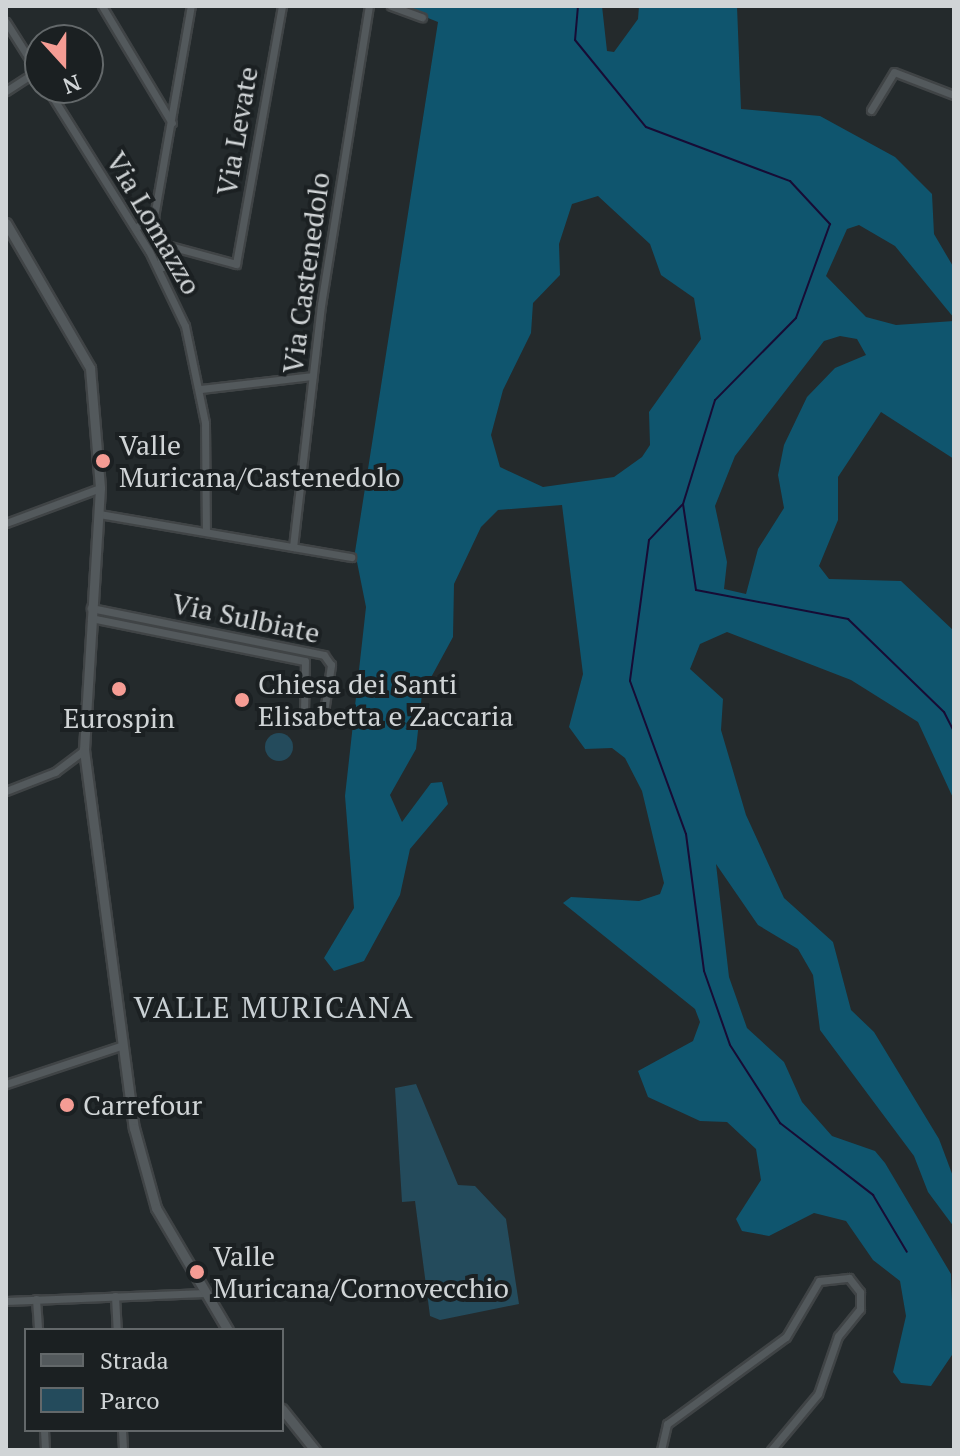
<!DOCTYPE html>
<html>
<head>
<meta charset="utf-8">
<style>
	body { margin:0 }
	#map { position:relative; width:960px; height:1456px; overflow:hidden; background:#242a2c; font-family:"PT Serif",serif }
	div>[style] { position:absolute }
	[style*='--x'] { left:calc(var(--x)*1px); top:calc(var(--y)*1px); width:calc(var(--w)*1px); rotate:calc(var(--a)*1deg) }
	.green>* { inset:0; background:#244b5c }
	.round { border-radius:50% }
	.forest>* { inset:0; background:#0f556e }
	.stream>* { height:2px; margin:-1px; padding:0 1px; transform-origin:1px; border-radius:1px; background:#170c35 }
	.roads { filter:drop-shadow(2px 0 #404446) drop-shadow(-2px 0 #404446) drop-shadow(0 2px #404446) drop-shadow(0 -2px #404446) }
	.minor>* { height:7px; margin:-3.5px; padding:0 3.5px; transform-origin:3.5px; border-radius:3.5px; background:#53595c }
	.tertiary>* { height:9px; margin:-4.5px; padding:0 4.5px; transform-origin:4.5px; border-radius:4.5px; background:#53595c }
	.dots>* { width:22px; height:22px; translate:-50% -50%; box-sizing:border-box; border:4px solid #1b2022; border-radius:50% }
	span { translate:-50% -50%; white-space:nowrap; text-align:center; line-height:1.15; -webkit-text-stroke:8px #1b2022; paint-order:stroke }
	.street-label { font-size:28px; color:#d0d4d6 }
	.poi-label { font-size:28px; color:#d0d4d6 }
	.left { translate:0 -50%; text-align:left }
	.neighbourhood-label { font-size:30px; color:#c9d0d4; letter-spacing:2px }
	.frame { position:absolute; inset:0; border:8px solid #d0d4d6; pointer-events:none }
	.legend { position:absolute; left:24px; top:1328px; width:260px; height:104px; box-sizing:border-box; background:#1b2022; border:2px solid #63686a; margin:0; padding:10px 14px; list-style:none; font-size:24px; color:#d0d4d6 }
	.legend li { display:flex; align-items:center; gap:16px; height:40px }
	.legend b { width:40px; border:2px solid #63686a }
	.north { position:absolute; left:24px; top:24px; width:80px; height:80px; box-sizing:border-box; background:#1b2022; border:2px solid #63686a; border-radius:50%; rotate:159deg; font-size:22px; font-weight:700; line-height:32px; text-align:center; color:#d0d4d6 }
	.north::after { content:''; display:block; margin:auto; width:28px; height:36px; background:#f59c94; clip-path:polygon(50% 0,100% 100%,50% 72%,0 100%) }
</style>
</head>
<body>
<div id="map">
	<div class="green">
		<i class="round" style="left:265px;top:733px;width:28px;height:28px"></i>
		<i style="clip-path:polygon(416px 1084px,458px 1185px,475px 1186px,506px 1219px,519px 1304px,440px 1320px,430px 1316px,415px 1201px,402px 1202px,395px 1088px)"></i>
	</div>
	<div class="forest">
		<i style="clip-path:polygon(evenodd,398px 6px,602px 6px,607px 51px,614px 52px,638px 19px,639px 6px,737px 6px,741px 109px,820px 116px,895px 157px,932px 194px,934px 234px,954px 268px,954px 318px,895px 246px,859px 225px,847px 229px,826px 276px,866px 317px,896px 325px,954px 321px,954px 459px,881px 412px,838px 477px,838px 520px,819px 566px,829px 579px,901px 581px,954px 631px,954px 800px,918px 722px,851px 680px,727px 632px,700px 644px,690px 669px,723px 699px,721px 730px,746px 815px,784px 898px,833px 942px,851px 1010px,874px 1032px,939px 1139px,954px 1179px,954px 1227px,928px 1192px,914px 1156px,820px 1030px,813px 975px,798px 949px,758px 925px,716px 864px,729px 977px,747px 1028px,784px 1062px,802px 1102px,832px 1136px,875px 1151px,885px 1163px,951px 1274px,954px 1352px,931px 1386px,901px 1383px,893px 1372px,906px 1316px,900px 1281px,873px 1260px,846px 1221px,814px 1213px,769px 1236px,742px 1231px,736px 1219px,761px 1180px,756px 1149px,727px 1122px,700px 1121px,648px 1097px,638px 1071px,693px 1041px,700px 1022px,695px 1009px,563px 903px,571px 897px,639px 901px,660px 894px,664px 883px,642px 791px,625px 758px,612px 748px,585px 749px,569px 727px,583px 674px,562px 505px,498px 510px,481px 527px,454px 584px,453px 637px,422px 694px,416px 749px,390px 795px,402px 822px,431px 783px,442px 782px,448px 804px,410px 849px,400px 895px,364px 961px,334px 971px,324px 958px,354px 908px,345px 796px,366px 607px,355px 552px,438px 22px,398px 6px,598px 196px,650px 244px,661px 275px,694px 298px,701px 339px,649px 412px,650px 445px,642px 457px,614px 477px,543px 487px,500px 467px,491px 435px,503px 390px,531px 333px,533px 303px,560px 275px,559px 244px,572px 204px,598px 196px,398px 6px,840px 336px,857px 339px,866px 355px,835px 368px,807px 397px,784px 445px,778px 475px,784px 508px,758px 549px,746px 594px,724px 589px,727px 562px,715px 506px,735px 456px,824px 341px,840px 336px)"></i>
	</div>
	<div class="stream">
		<i style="--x:578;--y:6;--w:34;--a:95"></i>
		<i style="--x:575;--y:40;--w:112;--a:50.8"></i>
		<i style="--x:646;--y:127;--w:154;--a:20.6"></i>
		<i style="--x:790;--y:181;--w:59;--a:47.1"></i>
		<i style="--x:830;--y:224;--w:100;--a:109.9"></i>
		<i style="--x:796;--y:318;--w:115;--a:134.6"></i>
		<i style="--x:715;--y:400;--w:109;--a:107.1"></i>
		<i style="--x:683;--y:504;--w:87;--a:81.4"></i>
		<i style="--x:696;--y:590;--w:155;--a:10.8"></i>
		<i style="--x:848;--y:619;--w:134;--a:44.1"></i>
		<i style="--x:944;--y:712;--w:22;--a:63"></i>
		<i style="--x:682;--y:505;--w:48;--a:133.3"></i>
		<i style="--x:649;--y:540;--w:142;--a:97.7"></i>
		<i style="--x:630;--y:681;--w:163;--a:69.9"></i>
		<i style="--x:686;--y:834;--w:138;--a:82.5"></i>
		<i style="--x:704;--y:971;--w:78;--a:70.6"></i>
		<i style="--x:730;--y:1045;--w:93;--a:57.3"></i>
		<i style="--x:780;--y:1123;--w:118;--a:37.7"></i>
		<i style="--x:873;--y:1195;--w:66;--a:59.2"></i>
	</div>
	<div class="roads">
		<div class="minor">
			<i style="--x:102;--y:6;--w:136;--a:59.1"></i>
			<i style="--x:391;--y:6;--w:33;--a:20"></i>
			<i style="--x:6;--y:22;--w:64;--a:57.8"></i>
			<i style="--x:47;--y:88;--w:192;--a:58"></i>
			<i style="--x:149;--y:251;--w:83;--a:64.4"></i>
			<i style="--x:185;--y:326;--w:99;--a:78.3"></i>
			<i style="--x:205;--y:423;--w:108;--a:89.5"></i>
			<i style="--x:6;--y:91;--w:37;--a:-33"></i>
			<i style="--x:871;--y:110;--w:44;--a:-58.8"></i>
			<i style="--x:894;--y:72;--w:64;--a:21"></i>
			<i style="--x:154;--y:217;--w:51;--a:80.9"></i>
			<i style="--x:135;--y:228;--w:22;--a:-30"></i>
			<i style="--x:154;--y:217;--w:214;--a:-80.1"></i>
			<i style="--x:155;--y:242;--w:84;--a:15.2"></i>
			<i style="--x:236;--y:264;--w:262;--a:-79.9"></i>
			<i style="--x:200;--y:389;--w:113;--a:-6.6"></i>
			<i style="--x:99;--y:514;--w:256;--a:9.7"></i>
			<i style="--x:6;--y:523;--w:100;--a:-20.4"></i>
			<i style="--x:293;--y:547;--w:244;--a:-83.4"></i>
			<i style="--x:321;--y:305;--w:303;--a:-80.9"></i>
			<i style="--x:91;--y:618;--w:218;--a:11.4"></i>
			<i style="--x:305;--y:661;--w:51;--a:91.1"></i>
			<i style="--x:304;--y:712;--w:13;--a:29"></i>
			<i style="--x:315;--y:718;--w:11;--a:-34"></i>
			<i style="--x:324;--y:712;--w:48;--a:-81.5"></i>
			<i style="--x:331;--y:665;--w:12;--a:-125"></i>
			<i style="--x:324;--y:655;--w:238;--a:-168.6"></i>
			<i style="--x:6;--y:791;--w:53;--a:-21.2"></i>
			<i style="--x:55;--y:772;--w:36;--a:-37"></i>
			<i style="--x:6;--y:1084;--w:123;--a:-18.4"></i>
			<i style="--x:115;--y:1296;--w:34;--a:87"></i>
			<i style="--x:36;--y:1299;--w:31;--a:86"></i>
			<i style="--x:6;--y:1301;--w:199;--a:-2.3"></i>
			<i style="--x:44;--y:1430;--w:20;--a:87"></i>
			<i style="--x:122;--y:1430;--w:20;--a:87"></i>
			<i style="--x:661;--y:1450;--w:27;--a:-77"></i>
			<i style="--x:667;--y:1424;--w:147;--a:-36.2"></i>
			<i style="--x:786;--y:1337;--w:65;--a:-59.5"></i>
			<i style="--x:819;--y:1281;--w:30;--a:-6"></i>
			<i style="--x:849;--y:1278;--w:18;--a:52"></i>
			<i style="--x:860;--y:1292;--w:17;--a:90"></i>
			<i style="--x:860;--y:1309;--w:35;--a:129"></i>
			<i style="--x:838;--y:1336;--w:61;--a:109"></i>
			<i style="--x:818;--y:1394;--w:73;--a:130"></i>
		</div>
		<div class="tertiary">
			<i style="--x:6;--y:223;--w:168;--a:59.9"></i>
			<i style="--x:90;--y:368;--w:120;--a:85.2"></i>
			<i style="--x:100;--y:488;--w:262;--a:93.5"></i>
			<i style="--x:84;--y:750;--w:381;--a:82.5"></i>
			<i style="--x:134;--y:1128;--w:83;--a:74.6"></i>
			<i style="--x:156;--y:1208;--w:142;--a:59.5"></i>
			<i style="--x:282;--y:1409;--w:53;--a:51.2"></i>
		</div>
	</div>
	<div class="dots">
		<i style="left:103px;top:461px;background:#f59c94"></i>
		<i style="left:119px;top:689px;background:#f59c94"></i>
		<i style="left:242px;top:700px;background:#f59c94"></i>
		<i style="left:67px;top:1105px;background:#f59c94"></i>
		<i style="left:197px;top:1272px;background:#f59c94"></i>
	</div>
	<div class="street-label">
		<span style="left:237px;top:131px;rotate:-80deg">Via Levate</span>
		<span style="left:154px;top:223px;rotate:60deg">Via Lomazzo</span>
		<span style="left:306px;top:273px;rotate:-82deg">Via Castenedolo</span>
		<span style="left:246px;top:618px;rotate:12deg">Via Sulbiate</span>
	</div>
	<div class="poi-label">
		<span class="left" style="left:119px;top:461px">Valle<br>Muricana/Castenedolo</span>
		<span class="left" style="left:258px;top:700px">Chiesa dei Santi<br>Elisabetta e Zaccaria</span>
		<span style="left:119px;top:718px">Eurospin</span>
		<span class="left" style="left:83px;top:1105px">Carrefour</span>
		<span class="left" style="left:213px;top:1272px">Valle<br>Muricana/Cornovecchio</span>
	</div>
	<div class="neighbourhood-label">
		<span style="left:274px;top:1007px">VALLE MURICANA</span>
	</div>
	<div class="frame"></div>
	<ul class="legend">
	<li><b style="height:10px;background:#53595c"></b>Strada</li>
	<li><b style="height:22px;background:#244b5c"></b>Parco</li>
	</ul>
	<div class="north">N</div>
</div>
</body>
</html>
